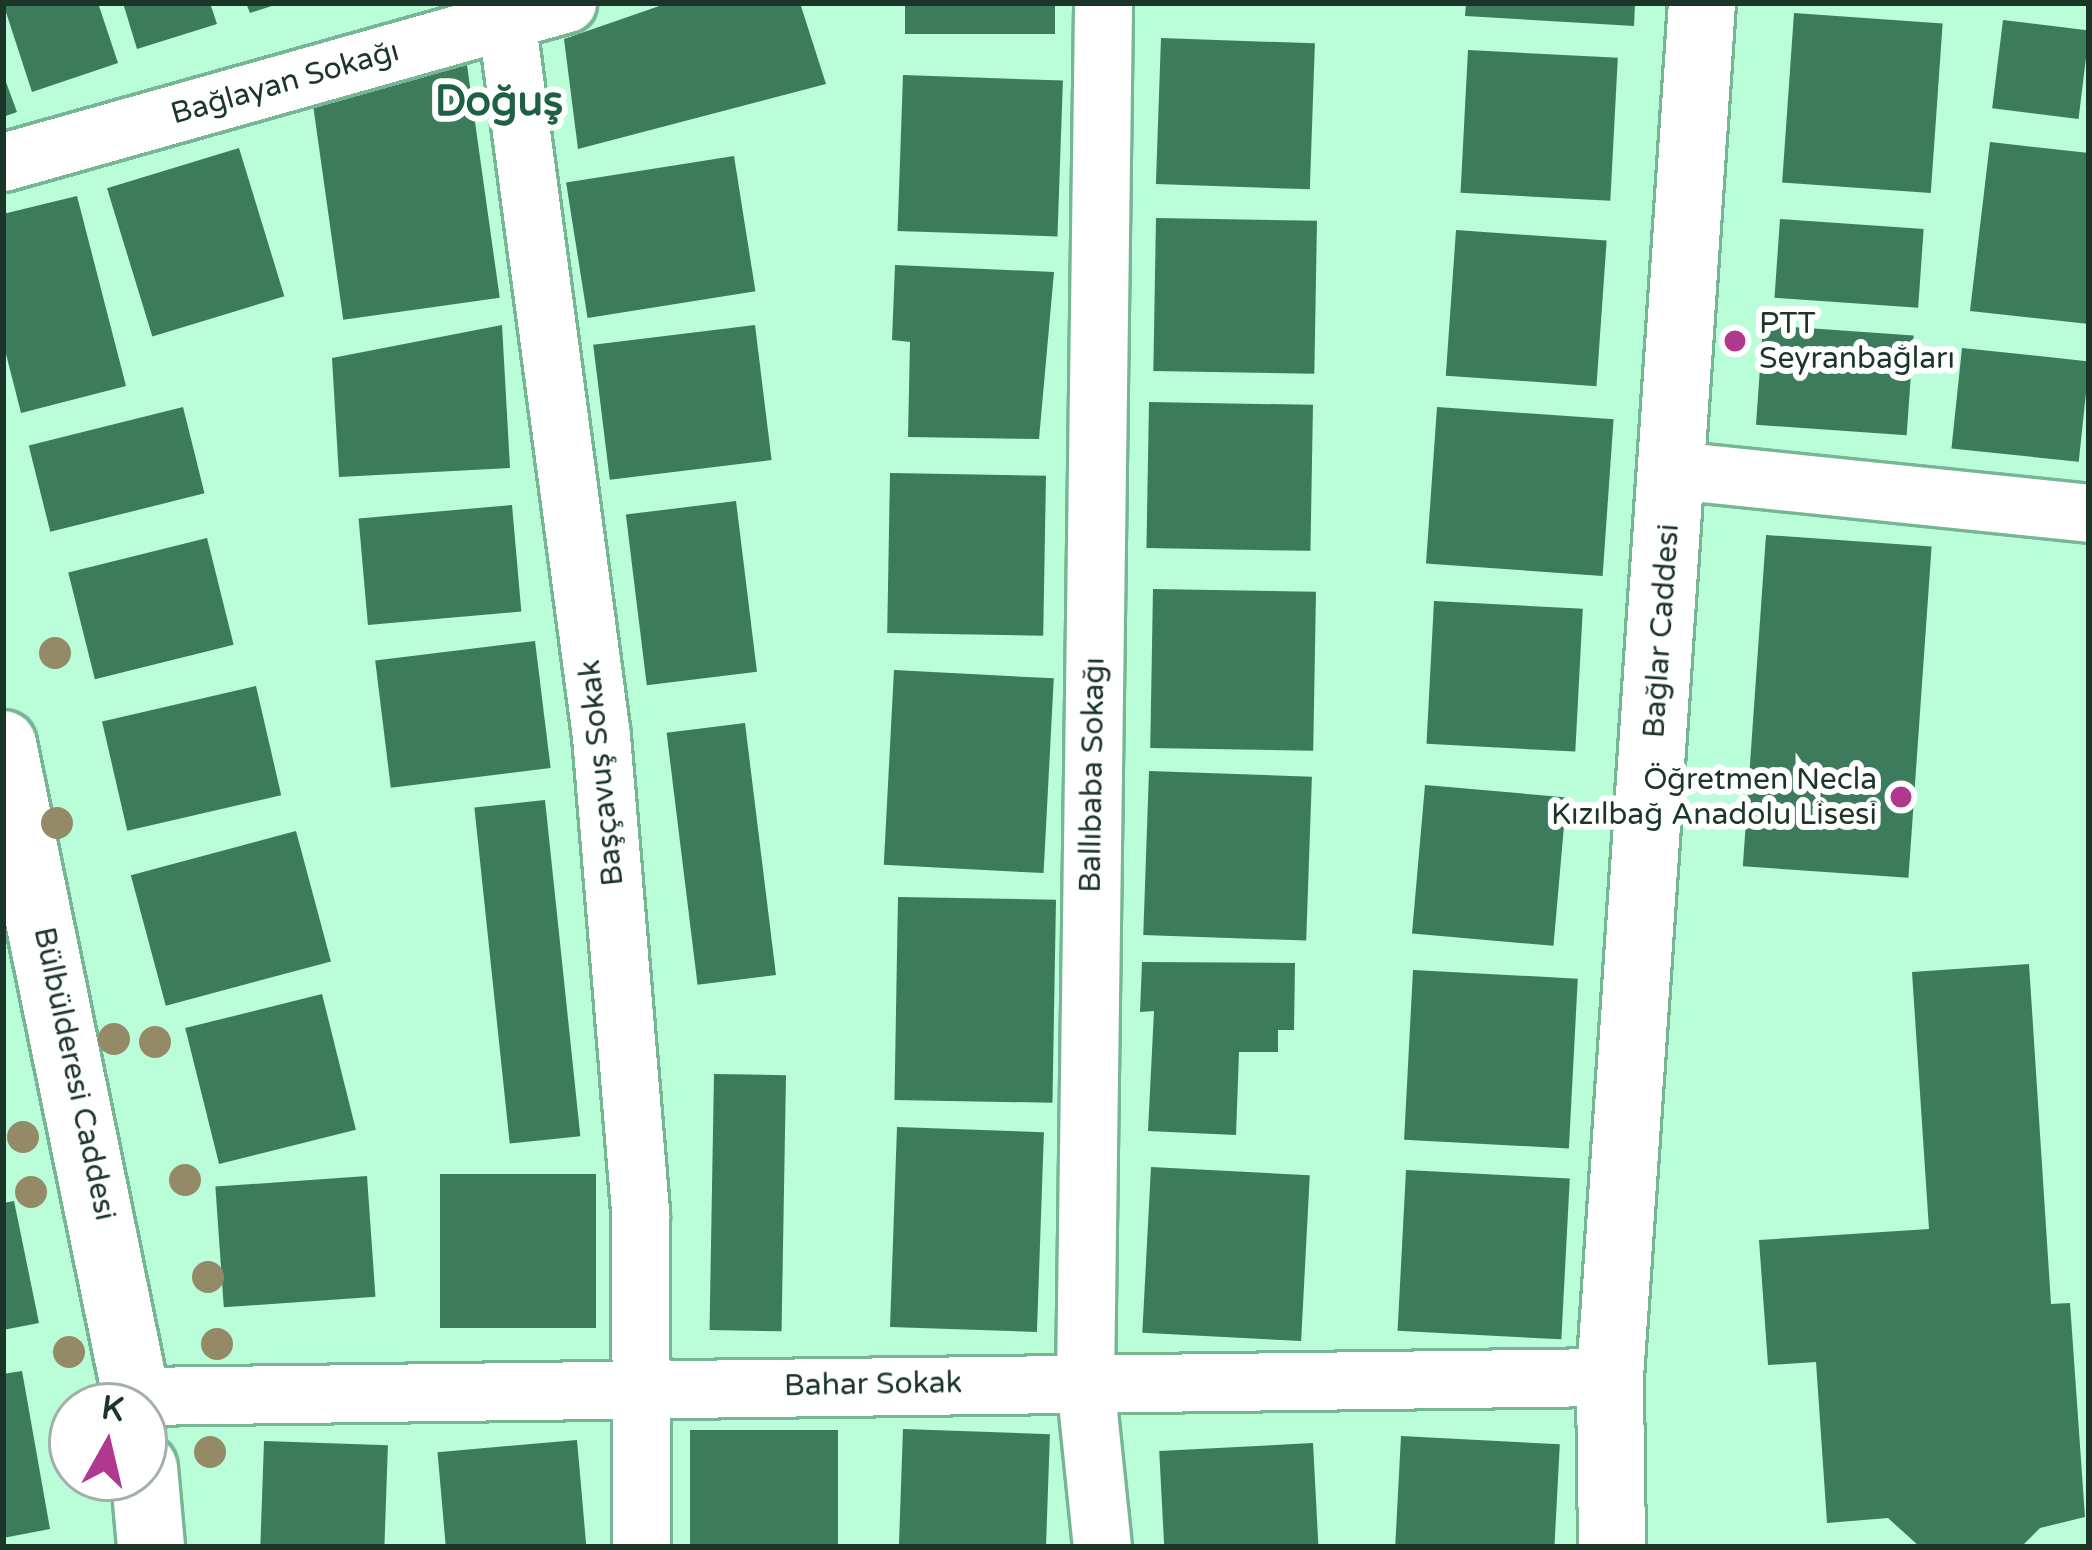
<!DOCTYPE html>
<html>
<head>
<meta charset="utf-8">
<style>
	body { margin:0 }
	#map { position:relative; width:2092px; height:1550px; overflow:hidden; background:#bafdd9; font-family:"Varela Round",sans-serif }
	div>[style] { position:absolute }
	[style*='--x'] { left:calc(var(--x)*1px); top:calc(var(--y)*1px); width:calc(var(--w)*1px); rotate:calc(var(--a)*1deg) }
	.building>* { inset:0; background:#3c7b5c; transform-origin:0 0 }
	.roads { filter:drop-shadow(3px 0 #76b695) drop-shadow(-3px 0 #76b695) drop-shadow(0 3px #76b695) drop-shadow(0 -3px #76b695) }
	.minor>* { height:57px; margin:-28.5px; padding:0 28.5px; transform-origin:28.5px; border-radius:28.5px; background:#fff }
	.major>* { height:66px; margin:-33px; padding:0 33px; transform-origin:33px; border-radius:33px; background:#fff }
	.trees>* { width:32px; height:32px; margin:-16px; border-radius:50%; background:#948a68 }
	.dots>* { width:33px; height:33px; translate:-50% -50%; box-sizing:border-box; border:6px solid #fff; border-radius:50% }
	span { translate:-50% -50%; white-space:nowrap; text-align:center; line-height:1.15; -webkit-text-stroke:12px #fff; paint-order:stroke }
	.street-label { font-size:30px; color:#1b3629 }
	.poi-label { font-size:30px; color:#1b3629 }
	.left { translate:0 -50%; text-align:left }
	.right { translate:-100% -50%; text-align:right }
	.district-label { font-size:42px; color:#1d6043; font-weight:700 }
	.frame { position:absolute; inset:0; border:6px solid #1b3629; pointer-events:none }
	.north { position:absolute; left:48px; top:1382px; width:120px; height:120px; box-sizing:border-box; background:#fff; border:3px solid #a4afa9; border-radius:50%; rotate:8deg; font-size:33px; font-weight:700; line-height:48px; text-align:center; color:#1b3629 }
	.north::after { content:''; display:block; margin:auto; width:42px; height:54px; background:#b0398f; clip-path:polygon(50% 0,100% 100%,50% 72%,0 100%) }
</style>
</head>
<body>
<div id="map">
	<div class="building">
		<i style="clip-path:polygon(3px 3px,98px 3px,118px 63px,32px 92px)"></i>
		<i style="clip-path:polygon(123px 3px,210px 3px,217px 24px,137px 49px)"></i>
		<i style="clip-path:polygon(246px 3px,278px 3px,278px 4px,250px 13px)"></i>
		<i style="clip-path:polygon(668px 3px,800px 3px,826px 84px,578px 149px,564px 39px)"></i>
		<i style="left:905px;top:3px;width:150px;height:31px"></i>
		<i style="clip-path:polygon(1466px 3px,1635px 3px,1634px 26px,1465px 16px)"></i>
		<i style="left:1794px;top:13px;width:149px;height:170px;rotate:4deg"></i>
		<i style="left:2003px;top:20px;width:87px;height:89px;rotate:7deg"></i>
		<i style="left:1161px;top:38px;width:154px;height:146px;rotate:2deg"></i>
		<i style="left:1468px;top:50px;width:150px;height:143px;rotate:3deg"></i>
		<i style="left:467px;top:65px;width:235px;height:158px;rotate:82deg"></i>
		<i style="clip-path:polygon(3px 74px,17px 112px,3px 117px)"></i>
		<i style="left:903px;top:75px;width:160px;height:156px;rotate:2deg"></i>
		<i style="clip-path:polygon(1990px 142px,2089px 153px,2089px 324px,1970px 311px)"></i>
		<i style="left:239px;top:148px;width:155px;height:138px;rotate:73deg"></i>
		<i style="left:734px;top:156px;width:137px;height:170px;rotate:81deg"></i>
		<i style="clip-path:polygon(77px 196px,126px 386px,21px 413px,3px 342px,3px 214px)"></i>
		<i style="left:1156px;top:218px;width:161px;height:153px;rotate:1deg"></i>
		<i style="left:1780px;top:219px;width:144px;height:79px;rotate:4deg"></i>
		<i style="left:1456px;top:230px;width:151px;height:146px;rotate:4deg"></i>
		<i style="clip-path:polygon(895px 265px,1054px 272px,1039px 439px,908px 437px,910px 342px,892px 340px)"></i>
		<i style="clip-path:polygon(502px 325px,510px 468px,339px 477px,332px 358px)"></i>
		<i style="left:755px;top:325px;width:136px;height:163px;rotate:83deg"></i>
		<i style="left:1763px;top:325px;width:151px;height:100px;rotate:4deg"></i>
		<i style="left:1962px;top:348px;width:128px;height:101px;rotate:6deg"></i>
		<i style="left:1149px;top:402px;width:164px;height:146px;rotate:1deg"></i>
		<i style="left:183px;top:407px;width:89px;height:159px;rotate:76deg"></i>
		<i style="left:1437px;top:407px;width:177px;height:157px;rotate:4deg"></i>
		<i style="left:890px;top:473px;width:156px;height:160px;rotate:1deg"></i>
		<i style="left:736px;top:501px;width:172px;height:111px;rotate:83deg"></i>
		<i style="left:512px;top:505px;width:107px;height:154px;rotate:85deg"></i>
		<i style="left:1766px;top:535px;width:166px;height:332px;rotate:4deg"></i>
		<i style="left:207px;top:538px;width:110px;height:143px;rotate:76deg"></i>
		<i style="left:1153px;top:589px;width:163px;height:159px;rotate:1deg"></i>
		<i style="left:1434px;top:601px;width:149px;height:143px;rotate:3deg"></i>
		<i style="left:535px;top:641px;width:128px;height:161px;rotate:83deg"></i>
		<i style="left:894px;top:670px;width:160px;height:195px;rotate:3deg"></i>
		<i style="left:256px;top:686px;width:112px;height:158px;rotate:77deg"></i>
		<i style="left:745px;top:723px;width:254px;height:79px;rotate:83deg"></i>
		<i style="left:1149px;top:771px;width:163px;height:164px;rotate:2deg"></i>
		<i style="left:1425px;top:785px;width:142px;height:149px;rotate:5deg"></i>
		<i style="left:545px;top:800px;width:338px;height:71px;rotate:84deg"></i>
		<i style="left:296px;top:831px;width:135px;height:171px;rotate:75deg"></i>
		<i style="left:898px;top:897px;width:158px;height:203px;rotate:1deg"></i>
		<i style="clip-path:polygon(1142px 962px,1295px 963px,1294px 1030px,1278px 1030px,1278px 1052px,1239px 1052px,1236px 1135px,1148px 1131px,1154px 1011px,1140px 1012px)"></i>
		<i style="clip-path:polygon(2029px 964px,2051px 1304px,2070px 1303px,2085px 1517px,2040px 1528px,2021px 1547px,1920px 1547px,1888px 1518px,1827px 1523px,1816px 1362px,1768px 1365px,1759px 1240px,1929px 1229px,1912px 972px)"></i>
		<i style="left:1413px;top:970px;width:165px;height:170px;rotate:3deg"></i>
		<i style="left:322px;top:994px;width:140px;height:141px;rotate:76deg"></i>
		<i style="left:714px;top:1074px;width:72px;height:256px;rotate:1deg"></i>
		<i style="left:897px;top:1127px;width:147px;height:200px;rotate:2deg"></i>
		<i style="left:1151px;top:1167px;width:159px;height:166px;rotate:3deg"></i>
		<i style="left:1406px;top:1170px;width:164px;height:161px;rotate:3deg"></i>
		<i style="left:596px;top:1174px;width:154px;height:156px;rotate:90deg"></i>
		<i style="left:367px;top:1176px;width:121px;height:152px;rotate:86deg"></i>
		<i style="clip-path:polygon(14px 1201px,39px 1323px,3px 1330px,3px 1203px)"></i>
		<i style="clip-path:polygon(22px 1371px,50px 1529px,3px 1538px,3px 1374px)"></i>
		<i style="left:903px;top:1429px;width:147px;height:118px;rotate:2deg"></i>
		<i style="left:690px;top:1430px;width:148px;height:117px"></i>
		<i style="left:1401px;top:1436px;width:159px;height:111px;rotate:3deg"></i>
		<i style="left:577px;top:1440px;width:107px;height:140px;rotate:85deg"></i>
		<i style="left:264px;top:1441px;width:124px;height:106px;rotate:2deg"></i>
		<i style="left:1313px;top:1443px;width:104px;height:154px;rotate:87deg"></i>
	</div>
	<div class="roads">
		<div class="minor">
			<i style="--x:504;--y:3;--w:739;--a:82.46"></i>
			<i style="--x:601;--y:736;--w:479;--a:85.3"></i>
			<i style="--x:640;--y:1213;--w:334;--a:89.8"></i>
			<i style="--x:3;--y:162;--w:586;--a:-15.74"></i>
			<i style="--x:1674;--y:470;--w:417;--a:5.9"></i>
			<i style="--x:137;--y:1396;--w:1473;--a:-0.74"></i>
			<i style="--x:1102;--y:1547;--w:166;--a:-95.9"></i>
			<i style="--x:1085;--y:1382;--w:1379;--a:-89.25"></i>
		</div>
		<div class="major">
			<i style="--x:3;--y:744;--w:676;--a:78.47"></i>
			<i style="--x:144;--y:1468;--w:79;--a:84.9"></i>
			<i style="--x:1612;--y:1547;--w:170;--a:-90.7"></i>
			<i style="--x:1610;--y:1377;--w:1377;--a:-86.17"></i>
		</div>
	</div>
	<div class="trees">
		<i style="left:55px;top:653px"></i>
		<i style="left:57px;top:823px"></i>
		<i style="left:114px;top:1039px"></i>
		<i style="left:155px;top:1042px"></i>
		<i style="left:23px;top:1137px"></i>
		<i style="left:185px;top:1180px"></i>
		<i style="left:31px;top:1192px"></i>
		<i style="left:208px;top:1277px"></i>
		<i style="left:217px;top:1344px"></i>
		<i style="left:69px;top:1352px"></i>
		<i style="left:210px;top:1452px"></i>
	</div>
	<div class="dots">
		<i style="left:1735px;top:341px;background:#b0398f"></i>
		<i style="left:1901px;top:797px;background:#b0398f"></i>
	</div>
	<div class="street-label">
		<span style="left:285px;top:83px;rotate:-16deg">Bağlayan Sokağı</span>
		<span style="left:1662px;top:631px;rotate:-86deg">Bağlar Caddesi</span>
		<span style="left:602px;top:773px;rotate:-96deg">Başçavuş Sokak</span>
		<span style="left:1093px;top:775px;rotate:-89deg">Ballıbaba Sokağı</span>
		<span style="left:74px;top:1074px;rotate:78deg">Bülbülderesi Caddesi</span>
		<span style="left:873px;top:1385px;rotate:-1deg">Bahar Sokak</span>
	</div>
	<div class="poi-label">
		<span class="left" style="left:1759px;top:341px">PTT<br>Seyranbağları</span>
		<span class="right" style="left:1877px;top:797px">Öğretmen Necla<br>Kızılbağ Anadolu Lisesi</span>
	</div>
	<div class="district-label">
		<span style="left:499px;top:102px">Doğuş</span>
	</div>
	<div class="frame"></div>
	<div class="north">K</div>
</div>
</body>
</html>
